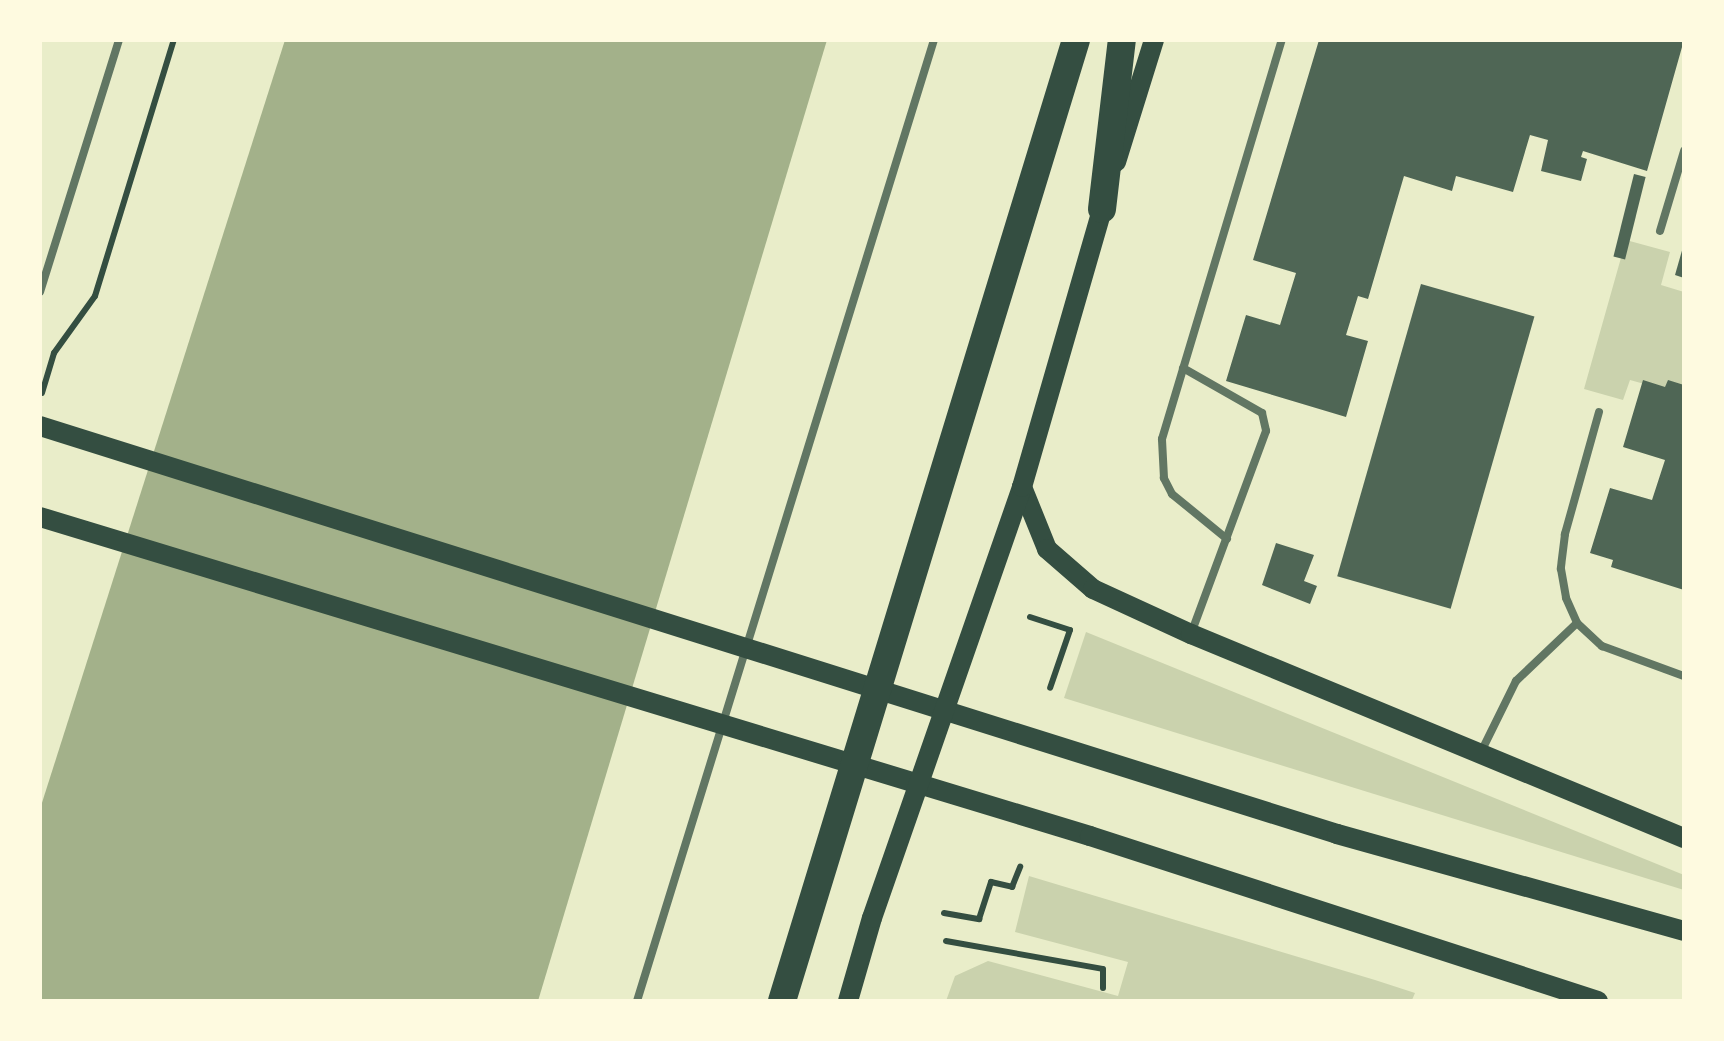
<!DOCTYPE html>
<html>
<head>
<meta charset="utf-8">
<style>
	body { margin:0 }
	#map { position:relative; width:1724px; height:1041px; overflow:hidden; background:#e9edc9; font-family:"Public Sans",sans-serif }
	div>[style] { position:absolute }
	[style*='--x'] { left:calc(var(--x)*1px); top:calc(var(--y)*1px); width:calc(var(--w)*1px); rotate:calc(var(--a)*1deg) }
	.green>* { inset:0; background:#cad2ad }
	.water>* { inset:0; background:#a3b18a }
	.building>* { inset:0; background:#4f6655; transform-origin:0 0 }
	.path>* { height:6px; margin:-3px; padding:0 3px; transform-origin:3px; border-radius:3px; background:#344e41 }
	.service>* { height:8px; margin:-4px; padding:0 4px; transform-origin:4px; border-radius:4px; background:#617663 }
	.secondary>* { height:20px; margin:-10px; padding:0 10px; transform-origin:10px; border-radius:10px; background:#344e41 }
	.trunk>* { height:28px; margin:-14px; padding:0 14px; transform-origin:14px; border-radius:14px; background:#344e41 }
	span { translate:-50% -50%; white-space:nowrap; text-align:center; line-height:1.15; -webkit-text-stroke:9px #fefae0; paint-order:stroke }
	.frame { position:absolute; inset:0; border:42px solid #fefae0; pointer-events:none }
</style>
</head>
<body>
<div id="map">
	<div class="green">
		<i style="clip-path:polygon(1626px 240px,1670px 252px,1661px 285px,1684px 292px,1684px 395px,1630px 380px,1623px 400px,1584px 389px)"></i>
		<i style="clip-path:polygon(1086px 632px,1684px 875px,1684px 890px,1064px 698px)"></i>
		<i style="clip-path:polygon(1029px 876px,1375px 980px,1415px 993px,1412px 1000px,1381px 1001px,946px 1001px,955px 976px,988px 961px,1118px 996px,1128px 962px,1015px 932px)"></i>
	</div>
	<div class="water">
		<i style="clip-path:polygon(285px 40px,827px 40px,538px 1001px,40px 1001px,40px 809px)"></i>
	</div>
	<div class="building">
		<i style="clip-path:polygon(1319px 40px,1684px 40px,1647px 171px,1583px 151px,1581px 157px,1587px 159px,1581px 181px,1541px 171px,1548px 140px,1530px 135px,1513px 192px,1456px 176px,1452px 191px,1404px 176px,1368px 299px,1358px 296px,1346px 335px,1368px 341px,1346px 417px,1226px 381px,1246px 315px,1280px 325px,1296px 273px,1253px 260px)"></i>
		<i style="left:1634px;top:174px;width:12px;height:85px;rotate:14deg"></i>
		<i style="clip-path:polygon(1683px 247px,1684px 248px,1684px 278px,1675px 275px)"></i>
		<i style="left:1421px;top:284px;width:118px;height:304px;rotate:16deg"></i>
		<i style="clip-path:polygon(1643px 380px,1665px 387px,1668px 380px,1684px 385px,1684px 590px,1611px 567px,1613px 560px,1590px 553px,1610px 488px,1652px 500px,1665px 460px,1623px 447px)"></i>
		<i style="clip-path:polygon(1276px 543px,1314px 555px,1304px 581px,1317px 586px,1310px 604px,1262px 585px)"></i>
	</div>
	<div class="path">
		<i style="--x:42;--y:393;--w:42;--a:-73.3"></i>
		<i style="--x:54;--y:353;--w:70;--a:-54.3"></i>
		<i style="--x:95;--y:296;--w:268;--a:-72.9"></i>
		<i style="--x:1030;--y:617;--w:42;--a:18"></i>
		<i style="--x:1070;--y:630;--w:61;--a:109"></i>
		<i style="--x:944;--y:913;--w:36;--a:10"></i>
		<i style="--x:979;--y:919;--w:39;--a:-72"></i>
		<i style="--x:991;--y:882;--w:22;--a:13"></i>
		<i style="--x:1012;--y:887;--w:22;--a:-68"></i>
		<i style="--x:946;--y:941;--w:159;--a:10.1"></i>
		<i style="--x:1103;--y:969;--w:19;--a:90"></i>
	</div>
	<div class="service">
		<i style="--x:1660;--y:231;--w:84;--a:-73.3"></i>
		<i style="--x:40;--y:292;--w:264;--a:-72.6"></i>
		<i style="--x:1183;--y:368;--w:91;--a:29.7"></i>
		<i style="--x:1262;--y:413;--w:18;--a:77"></i>
		<i style="--x:1266;--y:431;--w:216;--a:110.3"></i>
		<i style="--x:1599;--y:412;--w:127;--a:105.6"></i>
		<i style="--x:1565;--y:534;--w:35;--a:97"></i>
		<i style="--x:1561;--y:569;--w:29;--a:80"></i>
		<i style="--x:1566;--y:598;--w:27;--a:66"></i>
		<i style="--x:1577;--y:623;--w:34;--a:43"></i>
		<i style="--x:1602;--y:646;--w:87;--a:20.1"></i>
		<i style="--x:1227;--y:539;--w:71;--a:-140.7"></i>
		<i style="--x:1172;--y:494;--w:18;--a:-117"></i>
		<i style="--x:1164;--y:478;--w:39;--a:-93"></i>
		<i style="--x:1162;--y:439;--w:417;--a:-73.3"></i>
		<i style="--x:1482;--y:750;--w:77;--a:-63.8"></i>
		<i style="--x:1516;--y:681;--w:84;--a:-43.6"></i>
		<i style="--x:637;--y:1001;--w:1006;--a:-72.83"></i>
	</div>
	<div class="secondary">
		<i style="--x:1116;--y:162;--w:128;--a:-72.7"></i>
		<i style="--x:40;--y:426;--w:1360;--a:17.46"></i>
		<i style="--x:1337;--y:834;--w:360;--a:15.6"></i>
		<i style="--x:1022;--y:487;--w:67;--a:68"></i>
		<i style="--x:1047;--y:549;--w:61;--a:41"></i>
		<i style="--x:1093;--y:589;--w:108;--a:24.7"></i>
		<i style="--x:1191;--y:634;--w:534;--a:22.48"></i>
		<i style="--x:40;--y:517;--w:1097;--a:16.9"></i>
		<i style="--x:1090;--y:836;--w:534;--a:17.99"></i>
		<i style="--x:848;--y:1001;--w:86;--a:-73.9"></i>
		<i style="--x:872;--y:918;--w:456;--a:-70.8"></i>
		<i style="--x:1022;--y:487;--w:300;--a:-73.9"></i>
	</div>
	<div class="trunk">
		<i style="--x:1102;--y:209;--w:170;--a:-83.3"></i>
		<i style="--x:782;--y:1001;--w:1005;--a:-72.99"></i>
	</div>
	<div class="frame"></div>
</div>
</body>
</html>
